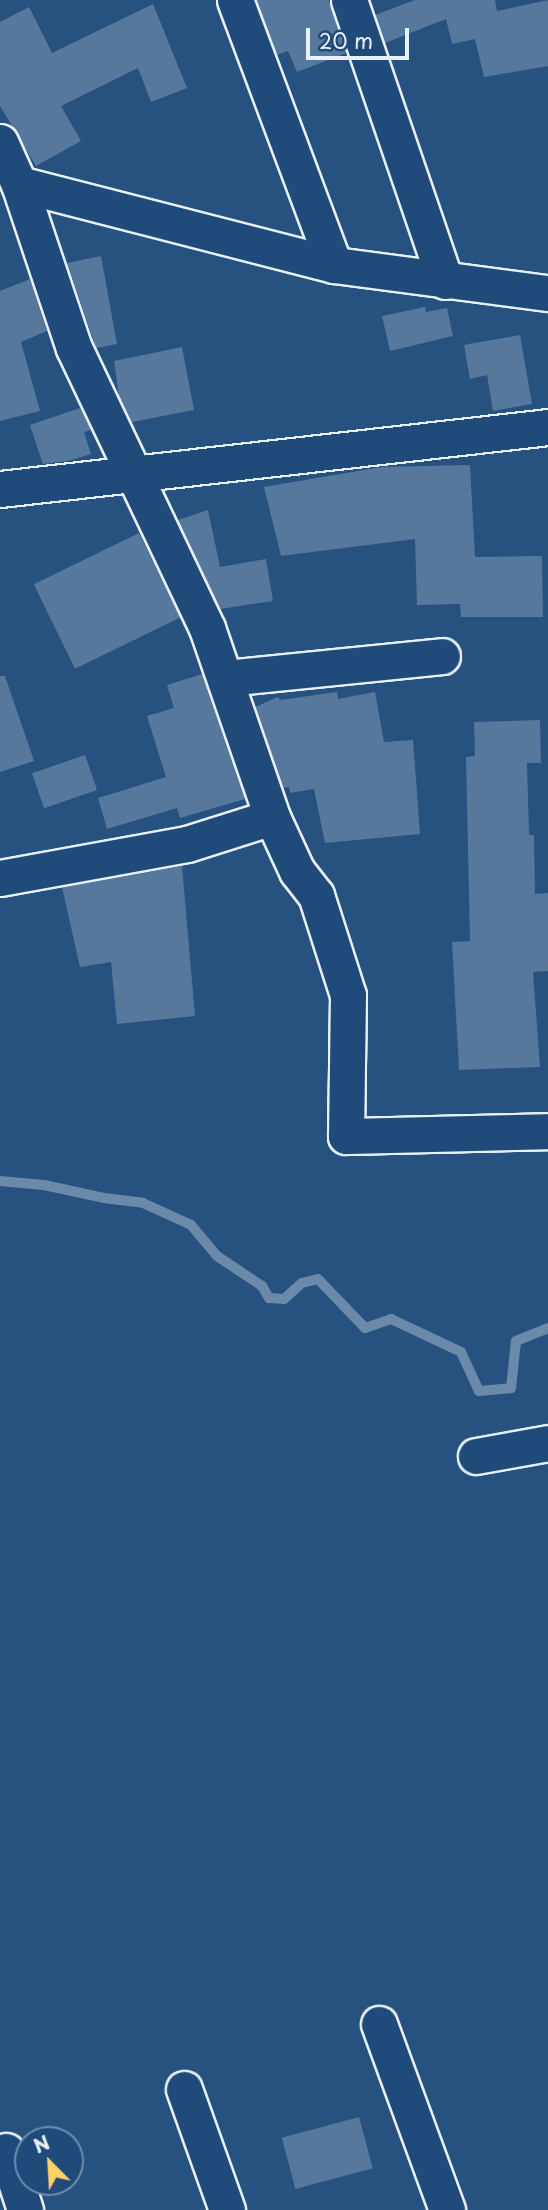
<!DOCTYPE html>
<html>
<head>
<meta charset="utf-8">
<style>
	body { margin:0 }
	#map { position:relative; width:548px; height:2210px; overflow:hidden; background:#27517f; font-family:"Playpen Sans",sans-serif }
	div>[style] { position:absolute }
	[style*='--x'] { left:calc(var(--x)*1px); top:calc(var(--y)*1px); width:calc(var(--w)*1px); rotate:calc(var(--a)*1deg) }
	.stream>* { height:10px; margin:-5px; padding:0 5px; transform-origin:5px; border-radius:5px; background:#6b8aaa }
	.building>* { inset:0; background:#57789d; transform-origin:0 0 }
	.roads { filter:drop-shadow(2px 0 #e8f1f8) drop-shadow(-2px 0 #e8f1f8) drop-shadow(0 2px #e8f1f8) drop-shadow(0 -2px #e8f1f8) }
	.minor>* { height:35px; margin:-17.5px; padding:0 17.5px; transform-origin:17.5px; border-radius:17.5px; background:#1f4a7a }
	span { translate:-50% -50%; white-space:nowrap; text-align:center; line-height:1.15; -webkit-text-stroke:6px #1f4a7a; paint-order:stroke }
	.north { position:absolute; left:14px; top:2126px; width:70px; height:70px; box-sizing:border-box; background:#1f4a7a; border:2px solid #6f8dac; border-radius:50%; rotate:336deg; font-size:19px; font-weight:700; line-height:28px; text-align:center; color:#e8f1f8 }
	.north::after { content:''; display:block; margin:auto; width:24px; height:32px; background:#ffd166; clip-path:polygon(50% 0,100% 100%,50% 72%,0 100%) }
	.scale { position:absolute; left:306px; top:28px; width:103px; height:32px; box-sizing:border-box; border:4px solid #e8f1f8; border-top:0; padding-left:9px; font-size:21px; line-height:24px; white-space:nowrap; color:#e8f1f8; -webkit-text-stroke:5px #1f4a7a; paint-order:stroke }
</style>
</head>
<body>
<div id="map">
	<div class="stream">
		<i style="--x:0;--y:1181;--w:44;--a:5.2"></i>
		<i style="--x:44;--y:1185;--w:61;--a:12.2"></i>
		<i style="--x:104;--y:1198;--w:39;--a:7"></i>
		<i style="--x:143;--y:1203;--w:53;--a:24.6"></i>
		<i style="--x:191;--y:1225;--w:40;--a:50"></i>
		<i style="--x:217;--y:1256;--w:54;--a:33.7"></i>
		<i style="--x:262;--y:1286;--w:14;--a:60"></i>
		<i style="--x:269;--y:1298;--w:15;--a:4"></i>
		<i style="--x:284;--y:1299;--w:24;--a:-42"></i>
		<i style="--x:302;--y:1283;--w:16;--a:-14"></i>
		<i style="--x:318;--y:1279;--w:68;--a:46.2"></i>
		<i style="--x:365;--y:1328;--w:28;--a:-19"></i>
		<i style="--x:391;--y:1319;--w:77;--a:25.2"></i>
		<i style="--x:461;--y:1352;--w:43;--a:65.2"></i>
		<i style="--x:479;--y:1391;--w:32;--a:-5"></i>
		<i style="--x:511;--y:1388;--w:47;--a:-83.9"></i>
		<i style="--x:516;--y:1341;--w:35;--a:-22"></i>
	</div>
	<div class="building">
		<i style="clip-path:polygon(256px 0,329px 0,346px 53px,297px 72px,288px 51px,277px 55px)"></i>
		<i style="clip-path:polygon(415px 0,495px 0,497px 11px,548px 0,548px 66px,484px 77px,475px 39px,452px 44px,446px 19px,385px 43px,375px 15px)"></i>
		<i style="clip-path:polygon(153px 4px,187px 88px,151px 102px,138px 68px,61px 106px,81px 141px,36px 166px,0 106px,0 22px,29px 7px,52px 53px)"></i>
		<i style="clip-path:polygon(101px 256px,117px 344px,96px 348px,67px 263px)"></i>
		<i style="clip-path:polygon(30px 279px,47px 331px,21px 342px,40px 411px,0 421px,0 291px)"></i>
		<i style="clip-path:polygon(425px 307px,426px 312px,447px 308px,453px 336px,390px 351px,382px 316px)"></i>
		<i style="clip-path:polygon(520px 335px,532px 404px,493px 411px,487px 375px,470px 379px,464px 345px)"></i>
		<i style="clip-path:polygon(182px 347px,194px 410px,132px 422px,119px 396px,114px 361px)"></i>
		<i style="clip-path:polygon(80px 408px,91px 430px,84px 432px,91px 454px,68px 461px,43px 464px,30px 425px)"></i>
		<i style="clip-path:polygon(470px 465px,475px 557px,542px 556px,543px 617px,461px 617px,460px 604px,417px 605px,415px 539px,281px 556px,264px 487px,381px 467px)"></i>
		<i style="clip-path:polygon(208px 510px,220px 567px,266px 559px,273px 601px,220px 609px,178px 520px)"></i>
		<i style="left:139px;top:533px;width:94px;height:117px;rotate:64deg"></i>
		<i style="clip-path:polygon(202px 674px,245px 799px,180px 818px,177px 808px,107px 829px,98px 798px,166px 777px,147px 716px,174px 708px,167px 685px)"></i>
		<i style="clip-path:polygon(0 676px,5px 676px,34px 761px,0 772px)"></i>
		<i style="clip-path:polygon(337px 692px,338px 699px,375px 692px,384px 742px,413px 740px,420px 834px,325px 843px,314px 789px,290px 793px,289px 787px,283px 788px,255px 707px,278px 697px,280px 700px)"></i>
		<i style="clip-path:polygon(540px 720px,541px 763px,527px 763px,529px 835px,534px 835px,535px 894px,548px 893px,548px 971px,533px 972px,540px 1067px,459px 1070px,452px 942px,470px 941px,466px 757px,475px 756px,474px 722px)"></i>
		<i style="left:85px;top:755px;width:37px;height:56px;rotate:71deg"></i>
		<i style="clip-path:polygon(182px 866px,195px 1016px,117px 1024px,111px 962px,80px 967px,62px 887px)"></i>
		<i style="left:359px;top:2117px;width:53px;height:80px;rotate:75deg"></i>
	</div>
	<div class="roads">
		<div class="minor">
			<i style="--x:235;--y:0;--w:283;--a:69.5"></i>
			<i style="--x:349;--y:0;--w:297;--a:71.1"></i>
			<i style="--x:0;--y:142;--w:46;--a:65.7"></i>
			<i style="--x:19;--y:184;--w:173;--a:71.5"></i>
			<i style="--x:74;--y:348;--w:310;--a:64.6"></i>
			<i style="--x:207;--y:628;--w:200;--a:71"></i>
			<i style="--x:272;--y:817;--w:60;--a:65.2"></i>
			<i style="--x:297;--y:871;--w:31;--a:52"></i>
			<i style="--x:316;--y:895;--w:105;--a:72.3"></i>
			<i style="--x:348;--y:995;--w:141;--a:90.8"></i>
			<i style="--x:346;--y:1136;--w:202;--a:-1.4"></i>
			<i style="--x:19;--y:184;--w:325;--a:14.4"></i>
			<i style="--x:334;--y:265;--w:216;--a:7.5"></i>
			<i style="--x:0;--y:489;--w:551;--a:-6.45"></i>
			<i style="--x:226;--y:678;--w:217;--a:-5.8"></i>
			<i style="--x:0;--y:878;--w:190;--a:-10.3"></i>
			<i style="--x:187;--y:844;--w:89;--a:-17.6"></i>
			<i style="--x:476;--y:1456;--w:73;--a:-10.2"></i>
			<i style="--x:379;--y:2024;--w:198;--a:69.9"></i>
			<i style="--x:184;--y:2089;--w:128;--a:70.4"></i>
			<i style="--x:6;--y:2151;--w:62;--a:72.1"></i>
		</div>
	</div>
	<div class="north">N</div>
	<div class="scale">20 m</div>
</div>
</body>
</html>
